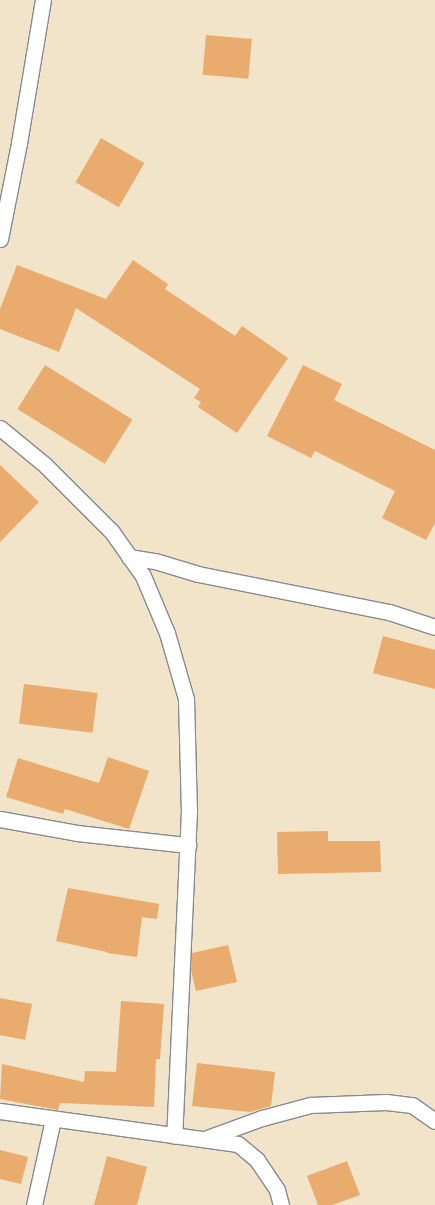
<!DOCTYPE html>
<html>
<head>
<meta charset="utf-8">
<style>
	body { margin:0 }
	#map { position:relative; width:435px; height:1205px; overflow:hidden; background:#f1e4c8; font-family:Itim,sans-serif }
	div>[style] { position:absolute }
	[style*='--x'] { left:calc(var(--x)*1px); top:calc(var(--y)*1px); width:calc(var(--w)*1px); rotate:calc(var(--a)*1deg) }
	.building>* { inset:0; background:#eaab6f; transform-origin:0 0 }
	.roads { filter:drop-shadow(1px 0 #868a93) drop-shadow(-1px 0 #868a93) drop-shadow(0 1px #868a93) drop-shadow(0 -1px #868a93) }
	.street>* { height:15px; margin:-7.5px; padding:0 7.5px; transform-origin:7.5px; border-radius:7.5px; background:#fff }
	span { translate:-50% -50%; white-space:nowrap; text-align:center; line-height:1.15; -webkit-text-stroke:4.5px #fbf7ec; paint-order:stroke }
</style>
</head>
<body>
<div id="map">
	<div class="building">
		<i style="left:206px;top:35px;width:46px;height:40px;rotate:5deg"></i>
		<i style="left:101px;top:138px;width:50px;height:51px;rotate:30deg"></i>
		<i style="clip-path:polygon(133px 260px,168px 284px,165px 289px,235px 336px,242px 326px,288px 358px,237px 433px,198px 407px,201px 402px,194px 398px,200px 389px,76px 308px,59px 352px,0 329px,0 309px,17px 265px,106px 299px)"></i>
		<i style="left:45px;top:365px;width:103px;height:52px;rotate:32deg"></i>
		<i style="clip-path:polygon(303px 365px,342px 384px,334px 400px,435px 450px,435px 523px,426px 540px,382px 518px,395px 491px,315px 451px,311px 458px,267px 436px)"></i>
		<i style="clip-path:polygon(0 465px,39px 502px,0 542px)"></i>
		<i style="clip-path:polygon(383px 636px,435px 650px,435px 689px,373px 673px)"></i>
		<i style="left:24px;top:684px;width:74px;height:40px;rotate:7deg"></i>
		<i style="clip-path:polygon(108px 757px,149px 771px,129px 829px,65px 809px,63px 814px,6px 797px,18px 758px,99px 783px)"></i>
		<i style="clip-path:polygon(328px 831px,328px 841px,380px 841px,381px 872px,278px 874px,277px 832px)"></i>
		<i style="clip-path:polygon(68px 888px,159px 904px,157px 919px,142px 917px,137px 957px,107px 953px,107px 952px,56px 941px)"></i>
		<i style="clip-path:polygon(228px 945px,237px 982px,196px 991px,191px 970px,192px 953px)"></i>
		<i style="clip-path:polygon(0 998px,32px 1004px,25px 1040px,0 1035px)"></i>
		<i style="clip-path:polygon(121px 1001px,164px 1004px,160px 1059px,156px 1059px,154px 1107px,60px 1103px,58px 1110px,0 1099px,2px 1064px,84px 1082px,85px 1071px,116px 1072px)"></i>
		<i style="clip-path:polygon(197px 1063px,275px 1072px,271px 1106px,250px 1112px,192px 1106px)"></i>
		<i style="clip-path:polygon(0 1150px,28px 1157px,21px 1184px,0 1179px)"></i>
		<i style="clip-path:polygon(107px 1156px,147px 1167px,137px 1205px,94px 1205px)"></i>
		<i style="clip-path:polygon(347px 1161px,360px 1195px,332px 1205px,318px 1205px,307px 1176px)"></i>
	</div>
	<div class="roads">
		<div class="street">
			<i style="--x:0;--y:239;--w:98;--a:-78.8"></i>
			<i style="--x:19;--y:143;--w:145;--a:-80.5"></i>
			<i style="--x:0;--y:428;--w:58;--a:39.4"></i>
			<i style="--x:45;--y:465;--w:95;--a:45"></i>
			<i style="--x:112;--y:532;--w:54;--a:54.8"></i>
			<i style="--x:143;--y:576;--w:62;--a:67.2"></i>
			<i style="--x:167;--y:633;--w:69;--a:73.9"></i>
			<i style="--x:186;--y:699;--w:111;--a:88.5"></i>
			<i style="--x:189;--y:810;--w:326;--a:92.6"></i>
			<i style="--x:129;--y:557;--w:26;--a:9"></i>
			<i style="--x:155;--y:561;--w:45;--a:16.8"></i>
			<i style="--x:198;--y:574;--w:195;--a:11.3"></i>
			<i style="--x:389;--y:612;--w:48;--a:18.1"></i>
			<i style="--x:0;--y:819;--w:78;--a:10.3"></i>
			<i style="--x:77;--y:833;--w:112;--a:6.2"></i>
			<i style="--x:0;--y:1111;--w:240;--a:7.9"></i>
			<i style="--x:238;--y:1144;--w:25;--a:40"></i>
			<i style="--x:257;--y:1160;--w:36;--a:56"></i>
			<i style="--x:277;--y:1190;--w:16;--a:75"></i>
			<i style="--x:207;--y:1138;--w:59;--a:-20"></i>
			<i style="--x:262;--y:1118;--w:50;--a:-15.2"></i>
			<i style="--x:310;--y:1105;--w:76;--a:-2.3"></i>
			<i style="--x:386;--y:1102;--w:26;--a:7"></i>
			<i style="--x:412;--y:1105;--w:28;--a:35"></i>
			<i style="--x:34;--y:1205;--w:88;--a:-77.5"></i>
		</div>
	</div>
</div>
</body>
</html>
